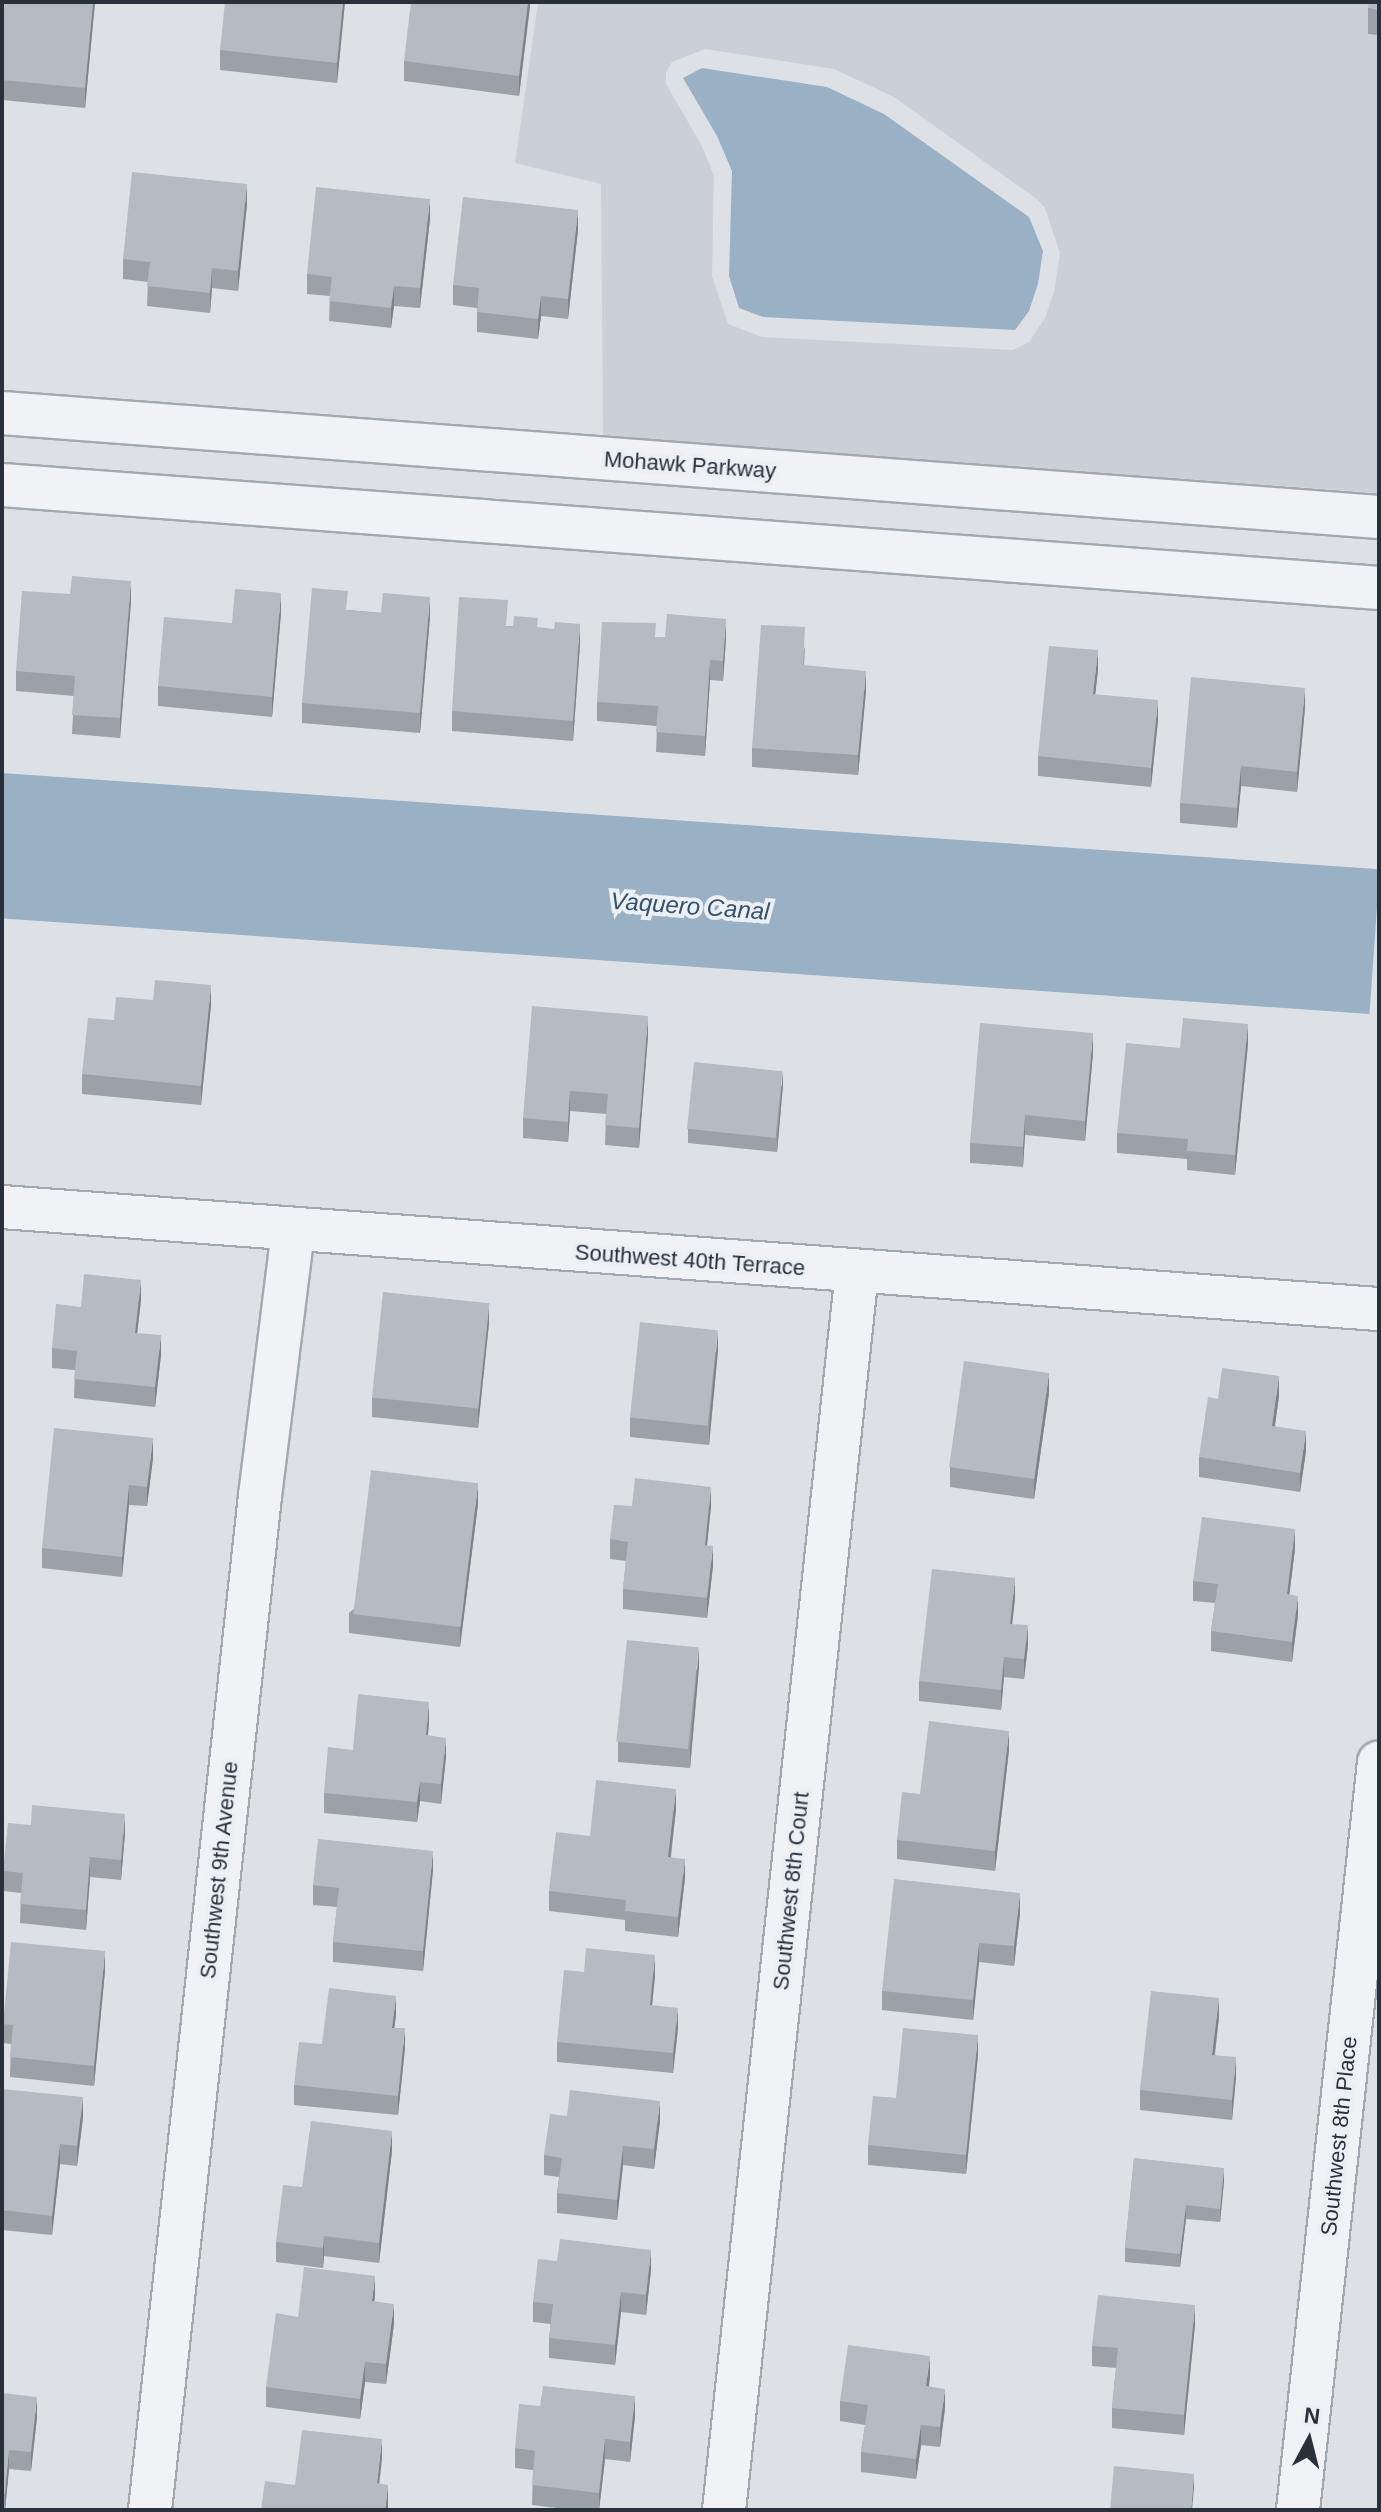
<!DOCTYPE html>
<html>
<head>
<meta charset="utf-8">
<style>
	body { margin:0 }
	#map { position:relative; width:1381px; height:2512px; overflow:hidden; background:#dde1e6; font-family:Helvetica,sans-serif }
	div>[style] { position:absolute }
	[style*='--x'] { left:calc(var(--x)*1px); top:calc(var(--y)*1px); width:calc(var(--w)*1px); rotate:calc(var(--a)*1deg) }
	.built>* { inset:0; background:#cbd0d8 }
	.water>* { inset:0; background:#9ab1c5; transform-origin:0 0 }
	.roads { filter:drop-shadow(2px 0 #a3a8b0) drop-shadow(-2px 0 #a3a8b0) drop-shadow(0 2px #a3a8b0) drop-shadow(0 -2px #a3a8b0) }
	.minor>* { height:42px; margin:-21px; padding:0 21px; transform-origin:21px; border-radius:21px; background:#f0f2f5 }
	.wall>* { inset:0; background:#9ca1a8 }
	.shaded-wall>* { inset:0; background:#7f8388 }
	.building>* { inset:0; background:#b5bbc3; transform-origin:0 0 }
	span { translate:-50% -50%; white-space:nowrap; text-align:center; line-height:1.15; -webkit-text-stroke:8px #ecf0f4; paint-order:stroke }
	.street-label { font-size:22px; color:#28303c }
	.water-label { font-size:24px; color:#34516d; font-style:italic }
	.frame { position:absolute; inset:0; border:4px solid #28303c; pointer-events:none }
	.north { position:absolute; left:1269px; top:2400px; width:80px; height:80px; -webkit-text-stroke:6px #ecf0f4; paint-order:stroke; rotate:7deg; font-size:22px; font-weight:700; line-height:32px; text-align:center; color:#28303c }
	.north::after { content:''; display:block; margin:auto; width:28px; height:36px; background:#28303c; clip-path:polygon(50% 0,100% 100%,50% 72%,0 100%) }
</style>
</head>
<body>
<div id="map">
	<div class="built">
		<i style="clip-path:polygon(evenodd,538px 2px,1379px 2px,1379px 493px,603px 436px,601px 184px,515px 163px,538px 2px,705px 49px,834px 69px,894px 97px,1038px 200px,1045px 208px,1060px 253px,1054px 292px,1045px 318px,1029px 342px,1013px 350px,762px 337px,728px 324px,712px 276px,714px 176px,702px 146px,666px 84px,666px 72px,672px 62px,705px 49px)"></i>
	</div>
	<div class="water">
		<i style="clip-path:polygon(702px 68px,827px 87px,884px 114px,1029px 217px,1043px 251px,1038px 284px,1029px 311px,1015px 330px,763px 317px,739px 308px,729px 276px,732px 171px,717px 136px,683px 78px)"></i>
		<i style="left:2px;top:773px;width:1381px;height:145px;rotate:4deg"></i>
	</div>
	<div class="roads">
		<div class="minor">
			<i style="--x:2;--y:413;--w:1381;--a:4.32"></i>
			<i style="--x:2;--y:485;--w:1381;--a:4.28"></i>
			<i style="--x:2;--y:1207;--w:1381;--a:4.24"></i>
			<i style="--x:150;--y:2510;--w:1020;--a:-83.81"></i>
			<i style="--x:260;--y:1496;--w:267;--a:-82.9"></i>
			<i style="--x:724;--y:2510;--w:1245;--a:-83.87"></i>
			<i style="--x:1298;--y:2510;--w:752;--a:-83.82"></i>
		</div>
	</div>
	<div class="wall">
		<i style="clip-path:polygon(2px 2px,95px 2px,85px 108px,2px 100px)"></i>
		<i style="clip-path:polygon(345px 2px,337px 83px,220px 70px,220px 50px)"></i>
		<i style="clip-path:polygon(530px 2px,519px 96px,404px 81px,404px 61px)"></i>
		<i style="clip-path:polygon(1379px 2px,1379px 35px,1368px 34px,1368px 8px)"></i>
		<i style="clip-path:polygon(247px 204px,238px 291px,212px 288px,210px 313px,147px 306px,148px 282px,123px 279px,123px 259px)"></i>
		<i style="clip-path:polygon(430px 219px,420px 308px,394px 306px,391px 328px,329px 321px,330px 296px,307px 294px,307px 274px)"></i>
		<i style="clip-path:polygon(578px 230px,568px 319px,541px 316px,538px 339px,477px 332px,477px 308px,453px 305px,453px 285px)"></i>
		<i style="clip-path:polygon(131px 601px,120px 738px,72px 734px,74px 696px,16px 691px,16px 671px)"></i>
		<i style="clip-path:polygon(348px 610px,430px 617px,420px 733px,302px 723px,302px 703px)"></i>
		<i style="clip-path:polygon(281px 613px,272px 717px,158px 706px,158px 686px,232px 623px)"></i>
		<i style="clip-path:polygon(507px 626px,538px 628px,580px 644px,573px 741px,452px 731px,452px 711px)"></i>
		<i style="clip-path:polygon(656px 637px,726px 639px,723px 681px,710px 680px,705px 756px,656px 752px,657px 726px,597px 721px,597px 702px)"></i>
		<i style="clip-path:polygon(805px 647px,804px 666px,866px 691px,858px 775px,752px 767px,752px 748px)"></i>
		<i style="clip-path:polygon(1098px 670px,1095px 695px,1158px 720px,1151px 787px,1038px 776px,1038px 756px)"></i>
		<i style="clip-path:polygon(1305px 708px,1297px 792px,1241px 786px,1237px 828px,1180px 823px,1180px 803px)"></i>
		<i style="clip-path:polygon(211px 1005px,201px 1105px,82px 1094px,82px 1074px,114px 1020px)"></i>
		<i style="clip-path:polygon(648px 1036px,639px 1148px,605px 1145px,606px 1114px,570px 1111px,568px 1142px,523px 1138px,523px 1118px)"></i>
		<i style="clip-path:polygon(1248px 1044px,1235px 1175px,1187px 1170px,1187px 1159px,1117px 1153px,1117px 1133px,1180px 1048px)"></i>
		<i style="clip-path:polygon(1093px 1053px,1085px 1141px,1025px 1135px,1023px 1167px,970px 1163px,970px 1143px)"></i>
		<i style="clip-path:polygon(783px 1085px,777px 1152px,688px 1143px,688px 1129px)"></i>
		<i style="clip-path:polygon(141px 1300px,137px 1333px,161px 1355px,155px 1407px,74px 1398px,75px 1370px,52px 1368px,52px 1348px,81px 1307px)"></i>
		<i style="clip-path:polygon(489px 1323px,478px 1428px,372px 1417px,372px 1397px)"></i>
		<i style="clip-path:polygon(718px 1350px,709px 1445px,630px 1437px,630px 1417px)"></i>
		<i style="clip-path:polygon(1049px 1393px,1034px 1499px,950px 1487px,950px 1467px)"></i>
		<i style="clip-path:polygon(1279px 1396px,1275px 1426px,1306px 1451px,1300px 1492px,1199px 1477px,1199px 1457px,1218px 1399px)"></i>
		<i style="clip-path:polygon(153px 1458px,147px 1506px,129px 1505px,122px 1577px,42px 1568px,42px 1548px)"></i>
		<i style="clip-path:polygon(478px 1504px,460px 1647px,349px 1633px,349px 1613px)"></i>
		<i style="clip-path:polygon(632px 1506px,711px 1506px,707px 1545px,713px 1566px,707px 1618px,623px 1609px,623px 1589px,626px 1561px,610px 1559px,610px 1539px)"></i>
		<i style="clip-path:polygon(1295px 1549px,1289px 1595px,1298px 1615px,1292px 1662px,1211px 1651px,1211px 1631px,1215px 1603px,1193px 1601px,1193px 1581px)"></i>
		<i style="clip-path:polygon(1015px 1598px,1012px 1624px,1028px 1645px,1024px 1679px,1004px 1677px,1001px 1710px,919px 1701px,919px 1681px)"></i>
		<i style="clip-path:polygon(699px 1667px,690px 1768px,618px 1762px,618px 1742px)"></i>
		<i style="clip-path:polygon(429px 1722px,428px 1735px,446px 1757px,441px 1804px,420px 1801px,417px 1822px,324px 1813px,324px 1793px,353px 1750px)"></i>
		<i style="clip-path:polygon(1009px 1750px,995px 1871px,897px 1859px,897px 1840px,920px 1794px)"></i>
		<i style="clip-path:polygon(676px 1809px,671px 1857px,685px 1878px,678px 1937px,625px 1931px,625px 1920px,549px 1911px,549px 1891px,590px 1836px)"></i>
		<i style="clip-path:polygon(125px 1833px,121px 1880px,90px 1877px,86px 1930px,20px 1923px,21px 1893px,3px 1891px,3px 1871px)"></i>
		<i style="clip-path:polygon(433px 1870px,423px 1971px,333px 1962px,333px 1942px,337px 1907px,313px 1905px,313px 1885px)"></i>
		<i style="clip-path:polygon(1020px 1913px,1014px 1966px,979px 1962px,973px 2020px,882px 2010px,882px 1991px)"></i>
		<i style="clip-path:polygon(105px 1971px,94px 2086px,10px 2077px,11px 2044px,3px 2043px,3px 2024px)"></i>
		<i style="clip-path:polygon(584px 1972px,655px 1975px,652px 2006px,678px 2028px,673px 2073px,557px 2062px,557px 2042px)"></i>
		<i style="clip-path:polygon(396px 2015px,394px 2028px,405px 2048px,398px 2115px,294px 2105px,294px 2085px,322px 2044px)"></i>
		<i style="clip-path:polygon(1219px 2017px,1215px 2055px,1236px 2077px,1232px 2120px,1140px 2110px,1140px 2090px)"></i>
		<i style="clip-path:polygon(978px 2055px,966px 2174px,868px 2165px,868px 2145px,896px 2098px)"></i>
		<i style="clip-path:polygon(2px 2089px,83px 2117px,77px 2166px,60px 2164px,52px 2235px,2px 2230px)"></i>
		<i style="clip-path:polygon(567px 2116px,660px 2121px,654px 2169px,623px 2165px,617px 2220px,557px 2213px,557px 2193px,559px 2177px,544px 2175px,544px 2155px)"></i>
		<i style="clip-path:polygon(392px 2151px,379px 2263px,324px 2256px,323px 2268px,276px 2262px,276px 2242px,302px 2187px)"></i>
		<i style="clip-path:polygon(1134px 2158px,1224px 2181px,1220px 2222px,1186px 2219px,1180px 2267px,1125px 2262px,1125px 2248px)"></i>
		<i style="clip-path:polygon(651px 2270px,646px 2315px,621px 2312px,615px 2365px,549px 2358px,549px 2338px,551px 2324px,533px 2322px,533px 2302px)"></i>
		<i style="clip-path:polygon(375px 2296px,374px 2302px,394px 2324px,386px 2384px,365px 2382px,360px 2419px,266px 2407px,266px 2387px,298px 2317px)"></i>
		<i style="clip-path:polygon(1195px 2325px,1184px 2435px,1112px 2428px,1112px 2408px,1116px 2368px,1092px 2366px,1092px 2346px)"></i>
		<i style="clip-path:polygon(930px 2376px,929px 2387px,945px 2408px,940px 2447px,921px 2445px,916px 2479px,861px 2472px,861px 2452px,865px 2425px,840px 2421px,840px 2401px)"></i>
		<i style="clip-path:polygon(2px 2393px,37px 2417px,31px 2471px,9px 2469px,5px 2510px,2px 2510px)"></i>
		<i style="clip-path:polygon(540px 2406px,635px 2416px,630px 2462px,605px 2459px,599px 2510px,574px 2510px,532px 2505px,533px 2470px,515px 2468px,515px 2448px)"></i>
	</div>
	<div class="shaded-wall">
		<i style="clip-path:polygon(93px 2px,95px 2px,85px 108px,85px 88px)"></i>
		<i style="clip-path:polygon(343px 2px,345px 2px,337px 83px,337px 63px)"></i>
		<i style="clip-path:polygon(528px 2px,530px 2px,530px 7px,519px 96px,519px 76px)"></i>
		<i style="clip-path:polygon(247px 184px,247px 204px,238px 291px,238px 271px)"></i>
		<i style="clip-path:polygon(430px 199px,430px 219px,420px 308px,420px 288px)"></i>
		<i style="clip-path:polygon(578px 210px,578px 230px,568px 319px,568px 299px)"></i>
		<i style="clip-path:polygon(212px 268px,212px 288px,210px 313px,210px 293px)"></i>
		<i style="clip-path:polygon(394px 286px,394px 306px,391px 328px,391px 308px)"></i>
		<i style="clip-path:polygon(541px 296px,541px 316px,538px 339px,538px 319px)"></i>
		<i style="clip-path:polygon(131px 581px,131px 601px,120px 738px,120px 718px)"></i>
		<i style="clip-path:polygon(281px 593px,281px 613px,272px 717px,272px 697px)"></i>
		<i style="clip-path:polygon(430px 597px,430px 617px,420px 733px,420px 713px)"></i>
		<i style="clip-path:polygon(726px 619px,726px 639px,723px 681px,723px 661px)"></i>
		<i style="clip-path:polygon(580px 624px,580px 644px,573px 741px,573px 721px)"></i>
		<i style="clip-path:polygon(1098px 650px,1098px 670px,1093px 714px,1093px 694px)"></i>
		<i style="clip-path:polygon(710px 660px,710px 680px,705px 756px,705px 736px)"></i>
		<i style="clip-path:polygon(866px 671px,866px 691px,858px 775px,858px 755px)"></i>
		<i style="clip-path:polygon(1305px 688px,1305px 708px,1297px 792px,1297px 772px)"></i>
		<i style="clip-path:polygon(1158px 700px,1158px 720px,1151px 787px,1151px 768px)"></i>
		<i style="clip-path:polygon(1241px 766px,1241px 786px,1237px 828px,1237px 808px)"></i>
		<i style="clip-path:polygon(211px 985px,211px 1005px,201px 1105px,201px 1086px)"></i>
		<i style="clip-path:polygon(648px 1016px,648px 1036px,639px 1148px,639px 1128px)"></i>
		<i style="clip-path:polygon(1248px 1024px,1248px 1044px,1235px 1175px,1235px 1155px)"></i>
		<i style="clip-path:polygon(1093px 1033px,1093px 1053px,1085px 1141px,1085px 1121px)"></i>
		<i style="clip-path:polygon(783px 1071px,783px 1085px,777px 1152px,777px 1138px)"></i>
		<i style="clip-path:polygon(570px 1091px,570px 1111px,568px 1142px,568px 1122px)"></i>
		<i style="clip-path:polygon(1025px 1115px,1025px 1135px,1023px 1167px,1023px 1147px)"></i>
		<i style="clip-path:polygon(141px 1280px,141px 1300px,135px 1353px,135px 1333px)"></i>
		<i style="clip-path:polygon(489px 1303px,489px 1323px,478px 1428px,478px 1409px)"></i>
		<i style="clip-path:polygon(718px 1330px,718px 1350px,709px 1445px,709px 1426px)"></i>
		<i style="clip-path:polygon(161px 1335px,161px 1355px,155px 1407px,155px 1387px)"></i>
		<i style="clip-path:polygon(1049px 1373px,1049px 1393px,1034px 1499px,1034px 1479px)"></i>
		<i style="clip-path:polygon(1279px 1376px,1279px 1396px,1272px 1446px,1272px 1426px)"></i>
		<i style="clip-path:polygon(1306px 1431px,1306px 1451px,1300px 1492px,1300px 1473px)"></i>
		<i style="clip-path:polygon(153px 1438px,153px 1458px,147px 1506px,147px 1487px)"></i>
		<i style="clip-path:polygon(478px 1484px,478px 1504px,460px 1647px,460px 1627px)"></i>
		<i style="clip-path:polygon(129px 1485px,129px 1505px,122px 1577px,122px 1557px)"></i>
		<i style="clip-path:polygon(711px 1487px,711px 1506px,705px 1565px,705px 1545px)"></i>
		<i style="clip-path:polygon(1295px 1529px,1295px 1549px,1287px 1614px,1287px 1594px)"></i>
		<i style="clip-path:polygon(713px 1546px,713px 1566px,707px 1618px,707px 1598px)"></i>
		<i style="clip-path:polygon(1015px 1578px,1015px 1598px,1010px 1643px,1010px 1624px)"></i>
		<i style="clip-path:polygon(1298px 1596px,1298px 1615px,1292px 1662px,1292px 1642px)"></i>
		<i style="clip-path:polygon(1028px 1625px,1028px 1645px,1024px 1679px,1024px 1659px)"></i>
		<i style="clip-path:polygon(699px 1647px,699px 1667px,690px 1768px,690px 1749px)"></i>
		<i style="clip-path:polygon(1004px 1657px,1004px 1677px,1001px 1710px,1001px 1690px)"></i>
		<i style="clip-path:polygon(429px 1702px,429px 1722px,426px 1755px,426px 1735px)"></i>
		<i style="clip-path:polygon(1009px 1731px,1009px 1750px,995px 1871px,995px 1851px)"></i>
		<i style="clip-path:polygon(446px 1738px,446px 1757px,441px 1804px,441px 1784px)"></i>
		<i style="clip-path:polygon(420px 1782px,420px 1801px,417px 1822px,417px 1802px)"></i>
		<i style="clip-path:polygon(676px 1789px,676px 1809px,668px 1876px,668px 1857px)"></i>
		<i style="clip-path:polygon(125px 1814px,125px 1833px,121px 1880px,121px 1860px)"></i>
		<i style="clip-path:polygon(433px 1851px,433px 1870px,423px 1971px,423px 1951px)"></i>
		<i style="clip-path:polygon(90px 1857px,90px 1877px,86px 1930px,86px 1910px)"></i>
		<i style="clip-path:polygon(685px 1859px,685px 1878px,678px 1937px,678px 1917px)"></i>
		<i style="clip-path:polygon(1020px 1893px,1020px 1913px,1014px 1966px,1014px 1946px)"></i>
		<i style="clip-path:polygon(979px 1943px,979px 1962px,973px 2020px,973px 2000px)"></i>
		<i style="clip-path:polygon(105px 1951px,105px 1971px,94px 2086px,94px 2066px)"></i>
		<i style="clip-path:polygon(655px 1955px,655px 1975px,650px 2025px,650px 2005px)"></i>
		<i style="clip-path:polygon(396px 1996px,396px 2015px,392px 2047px,392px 2028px)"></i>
		<i style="clip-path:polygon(1219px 1998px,1219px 2017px,1212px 2075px,1212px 2055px)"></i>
		<i style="clip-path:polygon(678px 2008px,678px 2028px,673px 2073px,673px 2053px)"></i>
		<i style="clip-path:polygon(405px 2028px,405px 2048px,398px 2115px,398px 2096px)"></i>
		<i style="clip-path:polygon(978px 2035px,978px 2055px,966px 2174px,966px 2155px)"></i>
		<i style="clip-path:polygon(1236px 2057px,1236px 2077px,1232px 2120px,1232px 2100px)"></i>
		<i style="clip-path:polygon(83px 2097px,83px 2117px,77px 2166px,77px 2146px)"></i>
		<i style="clip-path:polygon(660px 2101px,660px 2121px,654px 2169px,654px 2149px)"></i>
		<i style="clip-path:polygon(392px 2131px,392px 2151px,379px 2263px,379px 2243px)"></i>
		<i style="clip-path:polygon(60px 2144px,60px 2164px,52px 2235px,52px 2216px)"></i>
		<i style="clip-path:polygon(623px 2146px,623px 2165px,617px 2220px,617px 2200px)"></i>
		<i style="clip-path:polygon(1224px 2168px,1224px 2181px,1220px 2222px,1220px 2209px)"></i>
		<i style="clip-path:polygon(1186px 2205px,1186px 2219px,1180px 2267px,1180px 2254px)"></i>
		<i style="clip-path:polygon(324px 2236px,324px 2256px,323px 2268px,323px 2248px)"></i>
		<i style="clip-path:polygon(651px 2250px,651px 2270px,646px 2315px,646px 2295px)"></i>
		<i style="clip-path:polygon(375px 2276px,375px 2296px,372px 2321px,372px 2301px)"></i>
		<i style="clip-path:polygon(621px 2292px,621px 2312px,615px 2365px,615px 2345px)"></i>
		<i style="clip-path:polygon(394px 2304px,394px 2324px,386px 2384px,386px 2364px)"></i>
		<i style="clip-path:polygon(1195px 2305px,1195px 2325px,1184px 2435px,1184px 2415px)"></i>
		<i style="clip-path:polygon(930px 2356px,930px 2376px,926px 2406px,926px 2386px)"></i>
		<i style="clip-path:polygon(365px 2362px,365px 2382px,360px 2419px,360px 2399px)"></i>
		<i style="clip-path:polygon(945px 2389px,945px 2408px,940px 2447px,940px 2427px)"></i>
		<i style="clip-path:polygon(635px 2396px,635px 2416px,630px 2462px,630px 2442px)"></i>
		<i style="clip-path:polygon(37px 2397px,37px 2417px,31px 2471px,31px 2452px)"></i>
		<i style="clip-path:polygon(921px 2425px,921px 2445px,916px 2479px,916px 2459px)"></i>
		<i style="clip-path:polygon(382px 2439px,382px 2459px,377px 2503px,377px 2483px)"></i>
		<i style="clip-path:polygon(605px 2439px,605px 2459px,599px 2510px,599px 2493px)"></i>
		<i style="clip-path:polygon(9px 2450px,9px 2469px,5px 2510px,5px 2494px)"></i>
		<i style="clip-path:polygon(1194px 2474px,1194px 2488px,1192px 2510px,1191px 2510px)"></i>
		<i style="clip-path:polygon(388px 2485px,388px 2510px,385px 2510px)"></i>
	</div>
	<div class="building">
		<i style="clip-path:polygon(2px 2px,93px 2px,85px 88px,2px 80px)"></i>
		<i style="clip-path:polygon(225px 2px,343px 2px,337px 63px,220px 50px)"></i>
		<i style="clip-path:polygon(411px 2px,528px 2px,519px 76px,404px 61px)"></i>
		<i style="clip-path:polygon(1369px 2px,1379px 2px,1379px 10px,1368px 8px)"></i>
		<i style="clip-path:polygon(132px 172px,247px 184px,238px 271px,212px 268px,210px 293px,147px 286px,150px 262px,123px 259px)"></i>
		<i style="clip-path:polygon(316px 187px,430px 199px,420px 288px,394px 286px,391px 308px,329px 301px,332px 277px,307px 274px)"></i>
		<i style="clip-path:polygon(463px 197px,578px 210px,568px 299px,541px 296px,538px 319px,477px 312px,479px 288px,453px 285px)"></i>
		<i style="clip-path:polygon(72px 576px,131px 581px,120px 718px,72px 715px,75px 676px,16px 671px,22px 591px,70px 594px)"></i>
		<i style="clip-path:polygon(312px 588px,348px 591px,346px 610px,381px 613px,383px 593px,430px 597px,420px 713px,302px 703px)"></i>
		<i style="clip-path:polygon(235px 589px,281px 593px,272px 697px,158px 686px,164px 617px,232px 623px)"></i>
		<i style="clip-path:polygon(459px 597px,508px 600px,506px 626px,513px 627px,514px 616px,538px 618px,537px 627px,554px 629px,555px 622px,580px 624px,573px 721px,452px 711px)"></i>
		<i style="clip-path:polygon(667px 614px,726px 619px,723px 661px,710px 660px,705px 736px,656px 732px,658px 706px,597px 702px,602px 622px,656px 623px,655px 637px,665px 637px)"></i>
		<i style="clip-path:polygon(761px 625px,805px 627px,803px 665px,866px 671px,858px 755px,752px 748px)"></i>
		<i style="clip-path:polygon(1049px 646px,1098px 650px,1093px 694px,1158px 700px,1151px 768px,1038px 756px)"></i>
		<i style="clip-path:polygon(1191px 677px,1305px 688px,1297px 772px,1241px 766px,1237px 808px,1180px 803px)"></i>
		<i style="clip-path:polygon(155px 980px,211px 985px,201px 1086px,82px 1074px,88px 1018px,114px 1020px,116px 997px,153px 1000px)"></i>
		<i style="clip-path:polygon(532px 1006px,648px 1016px,639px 1128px,605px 1125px,608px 1094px,570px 1091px,568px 1122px,523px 1118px)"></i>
		<i style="clip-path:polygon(1183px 1018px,1248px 1024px,1235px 1155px,1187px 1151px,1188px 1139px,1117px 1133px,1126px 1043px,1180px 1048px)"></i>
		<i style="clip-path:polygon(980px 1023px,1093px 1033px,1085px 1121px,1025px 1115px,1023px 1147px,970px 1143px)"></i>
		<i style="left:694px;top:1062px;width:89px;height:67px;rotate:6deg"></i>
		<i style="clip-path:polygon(84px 1274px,141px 1280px,135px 1333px,161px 1335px,155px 1387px,74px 1379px,77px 1351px,52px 1348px,56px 1304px,81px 1307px)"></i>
		<i style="left:383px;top:1292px;width:107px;height:106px;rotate:6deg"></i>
		<i style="left:640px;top:1322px;width:78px;height:96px;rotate:6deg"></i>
		<i style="left:964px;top:1361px;width:86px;height:107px;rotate:8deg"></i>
		<i style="clip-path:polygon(1222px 1368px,1279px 1376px,1272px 1426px,1306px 1431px,1300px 1473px,1199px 1457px,1208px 1397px,1218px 1399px)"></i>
		<i style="clip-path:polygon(54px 1428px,153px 1438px,147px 1487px,129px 1485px,122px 1557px,42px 1548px)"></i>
		<i style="left:371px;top:1470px;width:108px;height:145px;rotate:7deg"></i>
		<i style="clip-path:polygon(635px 1478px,711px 1487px,705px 1545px,713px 1546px,707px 1598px,623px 1589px,628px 1542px,610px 1539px,614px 1505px,632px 1506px)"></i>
		<i style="clip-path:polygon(1202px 1517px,1295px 1529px,1287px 1594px,1298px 1596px,1292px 1642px,1211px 1631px,1218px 1584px,1193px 1581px)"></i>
		<i style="clip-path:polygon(932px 1569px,1015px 1578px,1010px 1624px,1028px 1625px,1024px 1659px,1004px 1657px,1001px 1690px,919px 1681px)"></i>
		<i style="left:627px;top:1640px;width:72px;height:102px;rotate:6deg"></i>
		<i style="clip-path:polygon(358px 1694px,429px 1702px,426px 1735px,446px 1738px,441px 1784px,420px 1782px,417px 1802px,324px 1793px,328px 1747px,353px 1750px)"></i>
		<i style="clip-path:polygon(929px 1721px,1009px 1731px,995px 1851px,897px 1840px,902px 1792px,920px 1794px)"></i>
		<i style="clip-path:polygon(596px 1780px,676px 1789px,668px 1857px,685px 1859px,678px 1917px,625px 1911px,626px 1900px,549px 1891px,556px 1832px,590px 1836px)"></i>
		<i style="clip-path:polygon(32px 1805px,125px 1814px,121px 1860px,90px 1857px,86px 1910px,20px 1904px,23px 1873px,3px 1871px,8px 1823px,31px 1825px)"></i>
		<i style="clip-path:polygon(318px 1839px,433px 1851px,423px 1951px,333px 1942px,339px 1888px,313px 1885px)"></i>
		<i style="clip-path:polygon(894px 1879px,1020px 1893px,1014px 1946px,979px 1943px,973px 2000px,882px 1991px)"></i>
		<i style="clip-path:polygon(11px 1942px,105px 1951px,94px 2066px,10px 2057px,13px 2025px,3px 2024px)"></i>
		<i style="clip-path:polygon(586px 1948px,655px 1955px,650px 2005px,678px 2008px,673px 2053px,557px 2042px,564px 1970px,584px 1972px)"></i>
		<i style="clip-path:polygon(329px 1988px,396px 1996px,392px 2028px,405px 2028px,398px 2096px,294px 2085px,299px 2042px,322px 2044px)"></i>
		<i style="clip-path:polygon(1151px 1991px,1219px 1998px,1212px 2055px,1236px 2057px,1232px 2100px,1140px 2090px)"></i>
		<i style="clip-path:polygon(903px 2028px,978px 2035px,966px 2155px,868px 2145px,873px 2096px,896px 2098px)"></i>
		<i style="clip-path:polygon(2px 2089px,83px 2097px,77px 2146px,60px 2144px,52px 2216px,2px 2210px)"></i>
		<i style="clip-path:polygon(570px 2090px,660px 2101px,654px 2149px,623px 2146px,617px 2200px,557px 2193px,562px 2158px,544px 2155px,550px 2114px,567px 2116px)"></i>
		<i style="clip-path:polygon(311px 2121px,392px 2131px,379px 2243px,324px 2236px,323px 2248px,276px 2242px,283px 2185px,302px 2187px)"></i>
		<i style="clip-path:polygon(1134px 2158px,1224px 2168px,1220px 2209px,1186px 2205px,1180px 2254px,1125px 2248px)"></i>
		<i style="clip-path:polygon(560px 2239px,651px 2250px,646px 2295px,621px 2292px,615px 2345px,549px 2338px,553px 2304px,533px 2302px,538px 2259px,557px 2261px)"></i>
		<i style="clip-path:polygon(304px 2267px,375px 2276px,372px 2301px,394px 2304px,386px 2364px,365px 2362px,360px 2399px,266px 2387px,276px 2313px,298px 2317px)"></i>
		<i style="clip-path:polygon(1098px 2295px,1195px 2305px,1184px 2415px,1112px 2408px,1118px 2348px,1092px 2346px)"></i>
		<i style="clip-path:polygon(848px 2345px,930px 2356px,926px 2386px,945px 2389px,940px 2427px,921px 2425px,916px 2459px,861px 2452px,868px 2405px,840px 2401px)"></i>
		<i style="clip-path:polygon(543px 2386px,635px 2396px,630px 2442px,605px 2439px,599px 2493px,532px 2485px,535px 2451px,515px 2448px,519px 2404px,540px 2406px)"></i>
		<i style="clip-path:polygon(2px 2393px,37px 2397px,31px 2452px,9px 2450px,5px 2494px,2px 2493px)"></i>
		<i style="clip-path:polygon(302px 2430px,382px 2439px,377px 2483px,388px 2485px,385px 2510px,261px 2510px,265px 2481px,295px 2485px)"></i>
		<i style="clip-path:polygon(1114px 2466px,1194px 2474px,1191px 2510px,1110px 2510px)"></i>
	</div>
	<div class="street-label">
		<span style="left:690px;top:465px;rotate:4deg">Mohawk Parkway</span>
		<span style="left:690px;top:1260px;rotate:4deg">Southwest 40th Terrace</span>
		<span style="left:219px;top:1870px;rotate:-84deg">Southwest 9th Avenue</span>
		<span style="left:791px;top:1891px;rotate:-84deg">Southwest 8th Court</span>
		<span style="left:1339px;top:2136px;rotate:-84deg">Southwest 8th Place</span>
	</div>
	<div class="water-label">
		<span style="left:690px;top:906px;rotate:4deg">Vaquero Canal</span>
	</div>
	<div class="frame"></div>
	<div class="north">N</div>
</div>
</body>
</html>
